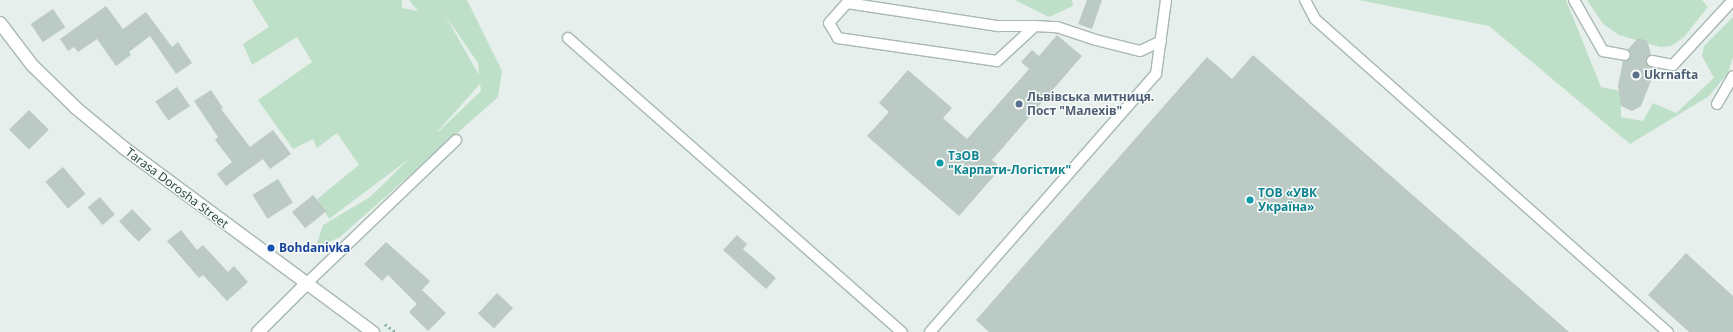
<!DOCTYPE html>
<html>
<head>
<meta charset="utf-8">
<style>
	body { margin:0 }
	#map { position:relative; width:1733px; height:332px; overflow:hidden; background:#e6efeb; font-family:"Open Sans",sans-serif }
	div>[style] { position:absolute }
	[style*='--x'] { left:calc(var(--x)*1px); top:calc(var(--y)*1px); width:calc(var(--w)*1px); rotate:calc(var(--a)*1deg) }
	.green>* { inset:0; background:#bfe0c8 }
	.building>* { inset:0; background:#bbcac4; transform-origin:0 0 }
	.path>* { height:2.5px; margin-top:-1.25px; transform-origin:0; background:repeating-linear-gradient(90deg,#86b3a5 0 2px,transparent 0 5px) }
	.roads { filter:drop-shadow(1px 0 #a8b8b2) drop-shadow(-1px 0 #a8b8b2) drop-shadow(0 1px #a8b8b2) drop-shadow(0 -1px #a8b8b2) }
	.lane>* { height:10px; margin:-5px; padding:0 5px; transform-origin:5px; border-radius:5px; background:#fff }
	.street>* { height:12px; margin:-6px; padding:0 6px; transform-origin:6px; border-radius:6px; background:#fff }
	.secondary>* { height:12px; margin:-6px; padding:0 6px; transform-origin:6px; border-radius:6px; background:#fff }
	.dots>* { width:11px; height:11px; translate:-50% -50%; box-sizing:border-box; border:2px solid #f7fbf9; border-radius:50% }
	span { translate:-50% -50%; white-space:nowrap; text-align:center; line-height:1.15; -webkit-text-stroke:3px #f7fbf9; paint-order:stroke }
	.service-label { font-size:12px; color:#4e5e75; font-weight:700 }
	.left { translate:0 -50%; text-align:left }
	.culture-label { font-size:12px; color:#0d838f; font-weight:700 }
	.street-label { font-size:12px; color:#24423a }
	.transit-label { font-size:12px; color:#164399; font-weight:700 }
</style>
</head>
<body>
<div id="map">
	<div class="green">
		<i style="clip-path:polygon(evenodd,252px 0,402px 0,402px 8px,418px 11px,409px 0,467px 0,502px 71px,498px 97px,340px 237px,315px 249px,323px 225px,370px 197px,409px 159px,329px 219px,317px 199px,359px 165px,337px 133px,317px 148px,313px 139px,293px 149px,258px 100px,312px 62px,297px 37px,252px 65px,243px 44px,269px 27px,252px 0,445px 15px,478px 63px,479px 75px,445px 15px,252px 0,480px 84px,481px 91px,438px 132px,438px 131px,480px 84px)"></i>
		<i style="clip-path:polygon(1015px 0,1072px 0,1073px 6px,1049px 17px)"></i>
		<i style="clip-path:polygon(1359px 0,1566px 0,1601px 87px,1621px 91px,1621px 117px,1643px 121px,1653px 103px,1676px 113px,1714px 78px,1702px 56px,1704px 46px,1733px 17px,1733px 57px,1728px 73px,1709px 96px,1630px 144px,1489px 26px)"></i>
		<i style="clip-path:polygon(1587px 0,1702px 0,1708px 7px,1684px 37px,1671px 46px,1660px 47px,1619px 35px,1603px 24px)"></i>
	</div>
	<div class="building">
		<i style="clip-path:polygon(1087px 0,1102px 0,1092px 29px,1078px 24px)"></i>
		<i style="clip-path:polygon(106px 6px,123px 29px,146px 12px,172px 47px,178px 42px,192px 63px,176px 74px,150px 36px,129px 52px,131px 55px,116px 66px,97px 39px,78px 52px,74px 47px,68px 51px,60px 39px)"></i>
		<i style="left:53px;top:9px;width:22px;height:27px;rotate:56deg"></i>
		<i style="clip-path:polygon(1057px 35px,1082px 56px,992px 160px,1001px 168px,959px 216px,867px 136px,889px 112px,879px 103px,908px 70px,952px 108px,943px 118px,967px 139px,1029px 69px,1021px 62px,1032px 50px,1039px 56px)"></i>
		<i style="clip-path:polygon(1638px 38px,1647px 41px,1649px 47px,1651px 55px,1647px 57px,1646px 63px,1652px 68px,1652px 78px,1641px 106px,1632px 111px,1621px 106px,1618px 86px,1623px 61px,1630px 59px,1631px 53px,1628px 49px)"></i>
		<i style="clip-path:polygon(1253px 55px,1569px 332px,989px 332px,976px 320px,1207px 57px,1232px 79px)"></i>
		<i style="left:177px;top:87px;width:23px;height:26px;rotate:56deg"></i>
		<i style="clip-path:polygon(211px 90px,223px 108px,221px 109px,250px 147px,273px 130px,291px 154px,270px 169px,263px 159px,226px 186px,217px 174px,232px 162px,215px 140px,218px 137px,194px 101px)"></i>
		<i style="left:29px;top:110px;width:28px;height:28px;rotate:45deg"></i>
		<i style="left:63px;top:167px;width:35px;height:23px;rotate:50deg"></i>
		<i style="left:278px;top:179px;width:28px;height:30px;rotate:58deg"></i>
		<i style="left:313px;top:195px;width:21px;height:27px;rotate:51deg"></i>
		<i style="left:100px;top:197px;width:23px;height:16px;rotate:50deg"></i>
		<i style="left:132px;top:209px;width:28px;height:18px;rotate:46deg"></i>
		<i style="clip-path:polygon(181px 230px,197px 250px,203px 245px,228px 272px,234px 266px,248px 282px,227px 301px,203px 275px,199px 278px,167px 241px)"></i>
		<i style="clip-path:polygon(737px 235px,747px 244px,743px 249px,776px 278px,766px 289px,723px 250px)"></i>
		<i style="clip-path:polygon(386px 242px,430px 281px,422px 290px,446px 313px,428px 331px,409px 312px,417px 304px,388px 275px,382px 281px,364px 264px)"></i>
		<i style="clip-path:polygon(1686px 253px,1733px 296px,1733px 332px,1689px 332px,1648px 295px)"></i>
		<i style="left:497px;top:293px;width:22px;height:28px;rotate:43deg"></i>
	</div>
	<div class="path">
		<i style="--x:385;--y:324;--w:14;--a:36"></i>
	</div>
	<div class="roads">
		<div class="lane">
			<i style="--x:1305;--y:0;--w:21;--a:62"></i>
			<i style="--x:1315;--y:19;--w:472;--a:41.6"></i>
			<i style="--x:1574;--y:0;--w:59;--a:60.4"></i>
			<i style="--x:1603;--y:51;--w:22;--a:10"></i>
			<i style="--x:1035;--y:26;--w:52;--a:137.4"></i>
			<i style="--x:997;--y:61;--w:161;--a:-171.8"></i>
			<i style="--x:838;--y:38;--w:17;--a:-121"></i>
			<i style="--x:829;--y:23;--w:27;--a:-48"></i>
			<i style="--x:847;--y:3;--w:153;--a:8.7"></i>
			<i style="--x:998;--y:26;--w:37;--a:0"></i>
			<i style="--x:1035;--y:26;--w:22;--a:3"></i>
			<i style="--x:1057;--y:27;--w:41;--a:18.4"></i>
			<i style="--x:1096;--y:40;--w:45;--a:14"></i>
			<i style="--x:1140;--y:51;--w:23;--a:-25"></i>
			<i style="--x:568;--y:38;--w:445;--a:41.4"></i>
			<i style="--x:1652;--y:61;--w:21;--a:11"></i>
			<i style="--x:1673;--y:65;--w:88;--a:-47.3"></i>
			<i style="--x:1717;--y:104;--w:32;--a:-60"></i>
			<i style="--x:306;--y:284;--w:208;--a:-43.8"></i>
			<i style="--x:930;--y:332;--w:343;--a:-48.8"></i>
			<i style="--x:1156;--y:74;--w:75;--a:-82.3"></i>
		</div>
		<div class="street">
			<i style="--x:258;--y:332;--w:68;--a:-45"></i>
		</div>
		<div class="secondary">
			<i style="--x:0;--y:23;--w:53;--a:52.7"></i>
			<i style="--x:32;--y:65;--w:62;--a:44.3"></i>
			<i style="--x:76;--y:108;--w:62;--a:39.8"></i>
			<i style="--x:124;--y:148;--w:310;--a:36.5"></i>
		</div>
	</div>
	<div class="dots">
		<i style="left:1636px;top:75px;background:#5c6f8a"></i>
		<i style="left:1019px;top:104px;background:#5c6f8a"></i>
		<i style="left:940px;top:163px;background:#0f9aa8"></i>
		<i style="left:1250px;top:200px;background:#0f9aa8"></i>
		<i style="left:271px;top:248px;background:#1a4fb4"></i>
	</div>
	<div class="service-label">
		<span class="left" style="left:1644px;top:75px">Ukrnafta</span>
		<span class="left" style="left:1027px;top:104px">Львівська митниця.<br>Пост "Малехів"</span>
	</div>
	<div class="culture-label">
		<span class="left" style="left:948px;top:163px">ТзОВ<br>"Карпати-Логістик"</span>
		<span class="left" style="left:1258px;top:200px">ТОВ «УВК<br>Україна»</span>
	</div>
	<div class="street-label">
		<span style="left:177px;top:188px;rotate:37deg">Tarasa Dorosha Street</span>
	</div>
	<div class="transit-label">
		<span class="left" style="left:279px;top:248px">Bohdanivka</span>
	</div>
</div>
</body>
</html>
